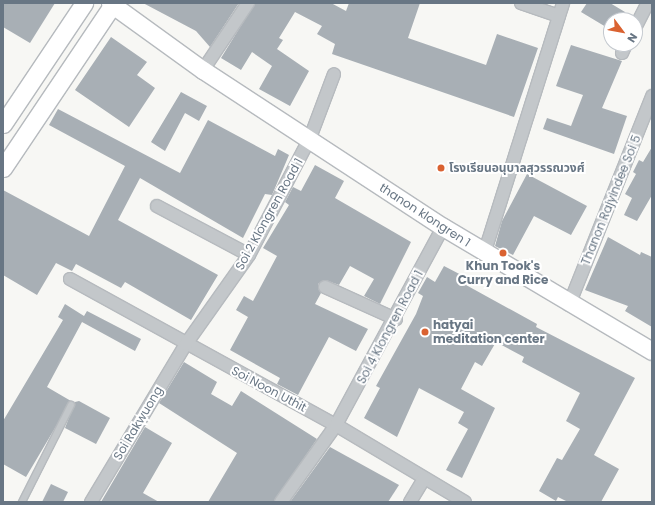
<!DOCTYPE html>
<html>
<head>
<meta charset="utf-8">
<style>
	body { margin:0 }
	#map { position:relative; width:655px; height:505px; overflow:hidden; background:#f7f7f4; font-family:Poppins,"Noto Sans Thai",sans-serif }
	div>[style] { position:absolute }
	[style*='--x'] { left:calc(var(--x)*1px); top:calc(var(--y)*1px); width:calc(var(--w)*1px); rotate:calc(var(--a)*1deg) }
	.building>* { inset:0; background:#a8afb5 }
	.roads { filter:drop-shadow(1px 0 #b6babe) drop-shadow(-1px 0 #b6babe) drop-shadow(0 1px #b6babe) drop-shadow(0 -1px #b6babe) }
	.lane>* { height:6px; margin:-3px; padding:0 3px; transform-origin:3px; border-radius:3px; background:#c3c7ca }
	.street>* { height:12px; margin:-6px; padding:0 6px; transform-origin:6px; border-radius:6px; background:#c3c7ca }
	.secondary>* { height:17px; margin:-8.5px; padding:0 8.5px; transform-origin:8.5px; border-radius:8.5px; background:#fff }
	.dots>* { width:11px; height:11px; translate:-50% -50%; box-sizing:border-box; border:2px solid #fff; border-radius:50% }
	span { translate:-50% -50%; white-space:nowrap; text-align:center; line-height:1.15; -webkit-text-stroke:4px #fff; paint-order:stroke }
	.poi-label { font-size:12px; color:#687684; font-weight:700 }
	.left { translate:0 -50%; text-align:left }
	.street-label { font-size:12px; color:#687684 }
	.frame { position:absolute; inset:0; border:4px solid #687684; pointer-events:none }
	.north { position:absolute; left:603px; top:12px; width:40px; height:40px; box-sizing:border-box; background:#fff; border:1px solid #c3c8ce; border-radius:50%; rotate:122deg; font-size:11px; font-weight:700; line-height:16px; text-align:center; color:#687684 }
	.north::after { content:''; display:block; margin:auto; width:14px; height:18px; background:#da6231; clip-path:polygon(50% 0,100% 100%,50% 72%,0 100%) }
</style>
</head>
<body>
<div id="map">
	<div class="building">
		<i style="clip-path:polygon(3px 3px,55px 3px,30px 43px,3px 27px)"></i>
		<i style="clip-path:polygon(143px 3px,239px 3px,210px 47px,196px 31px)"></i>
		<i style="clip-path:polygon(255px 3px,331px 3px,346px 11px,349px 3px,420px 3px,408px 38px,486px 65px,497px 34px,538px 48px,514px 117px,332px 54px,335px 44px,317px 34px,322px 26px,295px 12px,279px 38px,283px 40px,277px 49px,309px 71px,290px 106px,259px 89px,272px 66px,252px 52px,241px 70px,221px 58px)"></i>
		<i style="clip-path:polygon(587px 3px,610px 3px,625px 12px,620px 20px,611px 20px,611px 30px,581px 12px)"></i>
		<i style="clip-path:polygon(111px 37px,147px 62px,137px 75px,155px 88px,129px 127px,75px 90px)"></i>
		<i style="clip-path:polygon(571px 45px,622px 61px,602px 108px,627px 116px,614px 154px,543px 129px,547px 118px,571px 126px,583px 95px,556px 86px)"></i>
		<i style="clip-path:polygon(181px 92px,207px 106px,199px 121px,185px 113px,165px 151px,151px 142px)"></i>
		<i style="clip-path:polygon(58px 109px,180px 173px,208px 120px,275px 156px,278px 149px,289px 155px,272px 195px,265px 194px,243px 238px,140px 178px,118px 220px,218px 275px,191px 320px,125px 282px,121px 288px,76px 264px,72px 271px,56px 263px,37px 295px,3px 275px,3px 190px,89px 236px,125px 166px,49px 125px)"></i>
		<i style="clip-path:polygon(652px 147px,652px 195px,637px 221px,624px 215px,632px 198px,625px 194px,636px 174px,633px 172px,639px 160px,643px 162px)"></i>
		<i style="clip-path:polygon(315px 165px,344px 181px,335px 198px,411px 242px,380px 304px,364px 296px,374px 279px,350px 266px,339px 285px,325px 280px,318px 284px,321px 293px,315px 304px,368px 329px,356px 351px,329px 337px,298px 395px,277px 384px,280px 378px,230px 350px,248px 317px,236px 310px,244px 296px,253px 301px,277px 256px,263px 248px,289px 205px,285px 202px,293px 187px,301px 191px)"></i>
		<i style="clip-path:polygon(527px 174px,587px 206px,571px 235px,534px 216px,513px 255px,495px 246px,502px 221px)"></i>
		<i style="clip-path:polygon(608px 237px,640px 255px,641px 252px,652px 257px,652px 327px,625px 311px,628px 306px,585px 290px)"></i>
		<i style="clip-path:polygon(444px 266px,469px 279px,466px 285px,537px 324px,536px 327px,635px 378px,594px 455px,619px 469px,601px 502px,568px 502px,558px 497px,556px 501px,539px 491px,557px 458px,562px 460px,580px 429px,566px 421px,580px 393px,522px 362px,524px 357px,496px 342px,482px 366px,475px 362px,461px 389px,495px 408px,462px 478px,446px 470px,468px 429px,458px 423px,464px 412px,419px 388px,397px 437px,364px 418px,380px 388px,376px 386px,416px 314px,423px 296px,418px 293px,427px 277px,435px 282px)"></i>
		<i style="clip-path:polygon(65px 304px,84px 316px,87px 311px,141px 339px,135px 351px,82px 322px,47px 387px,71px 401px,26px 477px,3px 464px,3px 421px,63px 320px,58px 317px)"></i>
		<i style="clip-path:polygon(184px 362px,217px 382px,211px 394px,232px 406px,241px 391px,317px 439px,274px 502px,208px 502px,237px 453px,159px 403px)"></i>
		<i style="clip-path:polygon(79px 401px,110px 418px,96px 444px,65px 428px,75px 402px)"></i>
		<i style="clip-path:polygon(145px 427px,172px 443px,143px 493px,159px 502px,101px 502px)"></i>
		<i style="clip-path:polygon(330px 447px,399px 485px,388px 502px,290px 502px)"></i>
		<i style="clip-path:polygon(51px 484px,68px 492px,63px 502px,42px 502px)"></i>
	</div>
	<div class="roads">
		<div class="lane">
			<i style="--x:22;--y:502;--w:109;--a:-63.2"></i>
		</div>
		<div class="street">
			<i style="--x:521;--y:3;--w:40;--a:18.9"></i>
			<i style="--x:635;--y:28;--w:28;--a:-63"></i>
			<i style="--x:622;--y:53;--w:10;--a:-66"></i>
			<i style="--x:203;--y:70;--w:81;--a:-56.1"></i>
			<i style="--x:157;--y:206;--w:104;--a:28"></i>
			<i style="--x:484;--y:254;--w:263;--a:-72.5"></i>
			<i style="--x:70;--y:279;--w:303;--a:28.8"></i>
			<i style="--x:336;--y:425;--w:150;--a:30.8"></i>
			<i style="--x:325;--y:287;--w:78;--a:24.3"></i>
			<i style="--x:569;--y:305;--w:225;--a:-68.3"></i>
			<i style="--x:91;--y:502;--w:184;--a:-59"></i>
			<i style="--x:186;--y:344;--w:109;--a:-54.7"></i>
			<i style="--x:249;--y:255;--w:132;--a:-62.5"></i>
			<i style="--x:310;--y:138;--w:68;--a:-69.4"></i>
			<i style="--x:281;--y:502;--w:95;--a:-54.5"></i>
			<i style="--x:336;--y:425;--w:225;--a:-61.6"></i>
			<i style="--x:410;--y:502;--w:27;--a:-59"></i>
		</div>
		<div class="secondary">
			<i style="--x:110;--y:3;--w:115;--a:35.8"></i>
			<i style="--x:203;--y:70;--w:287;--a:33.2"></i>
			<i style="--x:443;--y:227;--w:243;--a:30.7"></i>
			<i style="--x:3;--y:124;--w:146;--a:-56.2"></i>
			<i style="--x:3;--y:168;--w:199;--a:-56.1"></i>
		</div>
	</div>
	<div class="dots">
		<i style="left:441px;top:168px;background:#da6231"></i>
		<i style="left:503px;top:253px;background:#da6231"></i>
		<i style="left:425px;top:332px;background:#da6231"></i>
	</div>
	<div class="poi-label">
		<span class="left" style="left:449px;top:168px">โรงเรียนอนุบาลสุวรรณวงศ์</span>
		<span style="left:503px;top:273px">Khun Took's<br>Curry and Rice</span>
		<span class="left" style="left:433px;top:332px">hatyai<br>meditation center</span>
	</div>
	<div class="street-label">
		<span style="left:611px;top:200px;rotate:-68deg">Thanon Rajyindee Soi 5</span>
		<span style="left:269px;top:214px;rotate:-61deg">Soi 2 Klongren Road 1</span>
		<span style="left:425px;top:215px;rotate:33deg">thanon klongren 1</span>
		<span style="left:390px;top:327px;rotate:-62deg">Soi 4 Klongren Road 1</span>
		<span style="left:269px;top:389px;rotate:28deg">Soi Noon Uthit</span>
		<span style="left:138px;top:423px;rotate:-59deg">Soi Rakwuong</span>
	</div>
	<div class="frame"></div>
	<div class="north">N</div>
</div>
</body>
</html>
